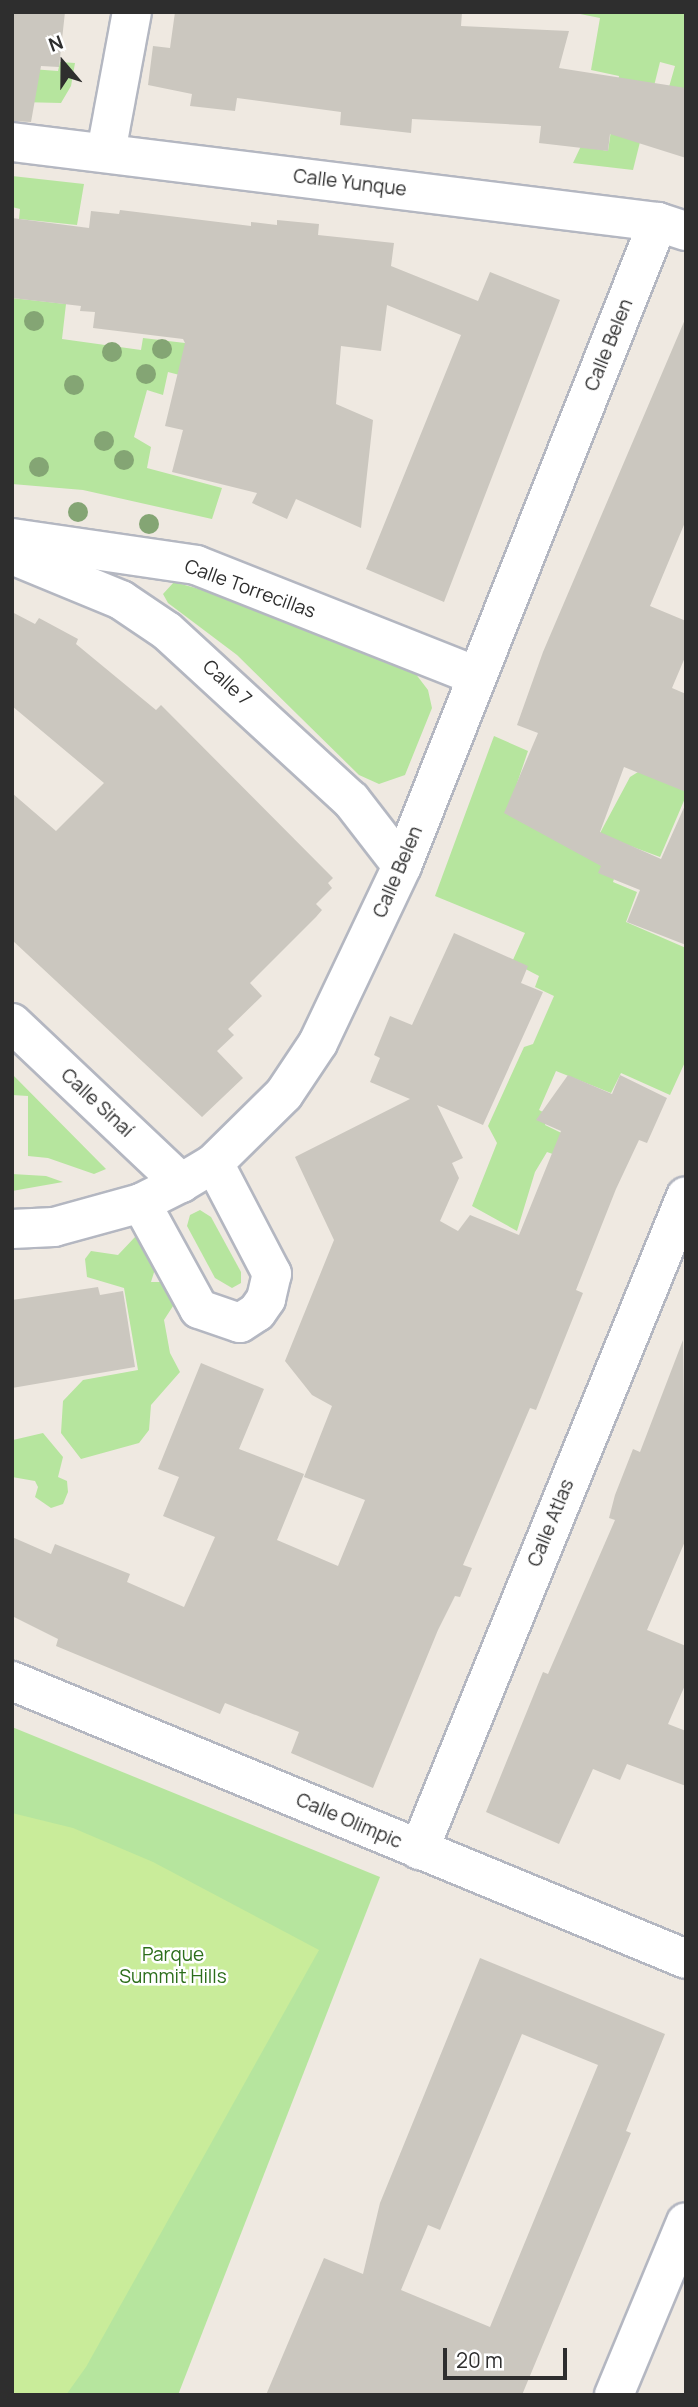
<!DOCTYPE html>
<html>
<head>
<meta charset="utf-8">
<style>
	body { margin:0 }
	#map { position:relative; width:698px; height:2407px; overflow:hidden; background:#efe9e1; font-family:Manrope,sans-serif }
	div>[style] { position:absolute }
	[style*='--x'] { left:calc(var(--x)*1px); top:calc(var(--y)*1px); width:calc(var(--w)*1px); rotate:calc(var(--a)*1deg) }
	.green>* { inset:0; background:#b6e59e }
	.pitch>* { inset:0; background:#c9ec9a }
	.building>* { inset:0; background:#cbc7bf }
	.roads { filter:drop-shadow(2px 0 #b4b7c1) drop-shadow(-2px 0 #b4b7c1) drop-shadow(0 2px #b4b7c1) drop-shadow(0 -2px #b4b7c1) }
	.minor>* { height:38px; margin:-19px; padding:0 19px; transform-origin:19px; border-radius:19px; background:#fff }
	.trees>* { width:20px; height:20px; margin:-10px; border-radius:50%; background:#84a574 }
	span { translate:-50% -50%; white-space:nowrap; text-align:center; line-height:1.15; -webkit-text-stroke:5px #fff; paint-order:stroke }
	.street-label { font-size:19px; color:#2e2e2e }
	.park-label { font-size:19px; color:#2c6e1b }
	.frame { position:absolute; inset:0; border:14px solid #2e2e2e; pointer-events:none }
	.north { position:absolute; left:28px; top:28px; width:70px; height:70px; -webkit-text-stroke:5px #fff; paint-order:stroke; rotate:340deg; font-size:19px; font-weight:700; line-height:28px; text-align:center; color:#2e2e2e }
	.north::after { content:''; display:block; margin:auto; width:24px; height:32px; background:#2e2e2e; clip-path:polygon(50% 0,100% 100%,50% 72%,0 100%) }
	.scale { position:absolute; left:443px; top:2348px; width:124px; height:32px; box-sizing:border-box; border:4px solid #2e2e2e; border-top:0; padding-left:9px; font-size:21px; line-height:24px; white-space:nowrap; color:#2e2e2e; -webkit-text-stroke:5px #fff; paint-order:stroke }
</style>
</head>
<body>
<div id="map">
	<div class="green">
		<i style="clip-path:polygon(570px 12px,686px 12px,686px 91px,669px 87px,675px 66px,660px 62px,633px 170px,573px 163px,581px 146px,608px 151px,619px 76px,591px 70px,600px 18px)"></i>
		<i style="clip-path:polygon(60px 62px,75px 63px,71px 86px,61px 103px,20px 102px,31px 69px,58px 71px)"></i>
		<i style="clip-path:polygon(12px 176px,84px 184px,77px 225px,19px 219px,20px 209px,12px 207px)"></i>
		<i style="clip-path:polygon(12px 298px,66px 304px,62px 339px,141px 350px,143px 338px,227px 348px,199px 380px,168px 372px,163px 395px,147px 390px,134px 437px,151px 447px,147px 468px,222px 488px,212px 519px,83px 490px,12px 484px)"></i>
		<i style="clip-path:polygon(174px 582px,235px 599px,415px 673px,428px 690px,432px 708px,405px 775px,379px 784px,359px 775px,237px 655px,168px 603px,163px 594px)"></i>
		<i style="clip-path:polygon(494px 736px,528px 751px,507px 813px,553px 838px,599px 835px,630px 777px,646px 767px,686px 783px,686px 796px,660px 857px,625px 844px,613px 882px,637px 892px,626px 922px,686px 948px,686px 1060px,670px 1095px,621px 1073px,611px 1093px,556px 1071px,539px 1110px,549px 1115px,545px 1125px,623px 1163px,618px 1177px,547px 1152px,535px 1172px,517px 1231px,472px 1206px,497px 1143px,488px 1126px,524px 1047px,533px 1044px,554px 996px,535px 987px,539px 976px,512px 962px,525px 933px,435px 896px)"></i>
		<i style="clip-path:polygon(12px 1074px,106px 1169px,94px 1174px,48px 1158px,28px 1156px,28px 1096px,12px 1095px)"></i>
		<i style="clip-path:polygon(12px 1174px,46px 1176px,63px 1182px,12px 1191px)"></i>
		<i style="clip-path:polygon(200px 1210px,211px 1217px,241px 1272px,241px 1283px,232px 1288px,215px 1278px,187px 1226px,190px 1215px)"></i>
		<i style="clip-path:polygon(135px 1237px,149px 1244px,156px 1266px,151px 1282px,170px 1282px,174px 1290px,173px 1306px,164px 1320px,170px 1353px,180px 1372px,151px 1405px,149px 1430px,139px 1443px,81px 1459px,61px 1433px,63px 1401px,83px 1380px,138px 1370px,124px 1288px,87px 1277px,85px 1259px,91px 1251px,118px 1255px)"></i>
		<i style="clip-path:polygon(43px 1433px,63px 1457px,58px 1477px,67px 1481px,68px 1492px,63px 1504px,51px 1508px,35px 1497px,38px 1487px,35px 1481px,12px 1477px,13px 1440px)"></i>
		<i style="clip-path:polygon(12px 1727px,380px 1877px,178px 2395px,12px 2395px)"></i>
	</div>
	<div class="pitch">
		<i style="clip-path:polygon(12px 1813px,73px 1828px,153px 1862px,319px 1950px,86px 2367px,66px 2395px,12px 2395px)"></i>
	</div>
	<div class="building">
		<i style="clip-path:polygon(12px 12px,65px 12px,59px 67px,41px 66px,31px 122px,12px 121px)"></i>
		<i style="clip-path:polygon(175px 12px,462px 12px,461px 26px,569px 31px,559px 68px,686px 88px,686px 158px,610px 134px,608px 151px,539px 143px,541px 126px,412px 119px,411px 133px,340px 125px,341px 112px,237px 98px,235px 111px,190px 106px,192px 94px,148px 85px,153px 46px,170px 48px)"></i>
		<i style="clip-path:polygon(120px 210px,251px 226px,251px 222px,277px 225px,277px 220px,319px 224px,318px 235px,394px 243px,391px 266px,478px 301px,490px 272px,560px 300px,444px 602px,366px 569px,461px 335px,387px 305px,381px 351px,341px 346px,336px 404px,373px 420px,361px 528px,296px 499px,287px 519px,252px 503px,257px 493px,172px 472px,183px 430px,165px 426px,185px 343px,183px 339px,93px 328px,95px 312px,80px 311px,81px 306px,12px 298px,12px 218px,89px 228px,91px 211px,119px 214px)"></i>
		<i style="clip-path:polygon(686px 317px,686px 520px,650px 606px,686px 621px,686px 655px,672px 688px,686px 694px,686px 792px,624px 767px,600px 832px,661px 859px,686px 803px,686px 945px,627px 922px,640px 890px,598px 873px,601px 866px,504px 813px,538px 733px,517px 725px,543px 652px)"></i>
		<i style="clip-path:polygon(12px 612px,35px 624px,39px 618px,78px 639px,76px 644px,156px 710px,161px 705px,333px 878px,328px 883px,332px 888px,316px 904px,322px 910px,316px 917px,250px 983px,262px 996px,228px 1029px,234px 1035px,217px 1051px,243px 1078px,202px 1117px,12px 940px,12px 793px,56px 831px,104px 783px,12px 706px)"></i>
		<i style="clip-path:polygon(454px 933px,528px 966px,521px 983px,543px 992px,483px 1125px,437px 1105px,463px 1158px,452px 1163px,459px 1178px,440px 1221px,458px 1231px,470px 1215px,519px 1235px,561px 1131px,536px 1120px,568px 1075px,612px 1094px,620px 1075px,667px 1098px,647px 1143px,639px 1140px,616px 1189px,576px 1290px,583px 1293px,536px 1410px,530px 1408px,463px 1565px,472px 1568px,460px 1597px,455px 1596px,438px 1630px,373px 1788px,291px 1753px,299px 1732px,225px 1703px,220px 1714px,56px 1646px,58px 1639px,12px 1616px,12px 1537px,51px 1554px,55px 1544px,130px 1574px,127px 1582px,184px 1607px,215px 1537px,163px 1516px,179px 1477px,158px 1469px,201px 1363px,264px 1389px,239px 1449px,304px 1474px,277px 1540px,338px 1566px,365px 1500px,304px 1477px,332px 1406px,312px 1395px,285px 1361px,334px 1240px,295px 1157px,410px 1099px,370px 1082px,380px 1058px,374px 1055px,390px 1016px,412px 1025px)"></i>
		<i style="clip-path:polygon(98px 1287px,100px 1295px,123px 1291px,135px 1367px,12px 1388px,12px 1300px)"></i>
		<i style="clip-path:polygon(683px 1340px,686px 1539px,647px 1630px,686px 1646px,686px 1683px,668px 1724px,686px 1731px,686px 1786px,627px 1764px,620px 1780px,593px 1769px,559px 1844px,486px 1812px,543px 1672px,548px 1674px,615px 1520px,609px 1518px,615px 1495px,633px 1449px,640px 1452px)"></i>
		<i style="clip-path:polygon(evenodd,480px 1958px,665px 2034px,626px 2131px,631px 2133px,522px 2395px,266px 2395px,324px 2258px,363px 2274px,380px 2203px,480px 1958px,522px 2034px,598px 2065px,490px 2327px,401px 2290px,428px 2225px,440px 2230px,522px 2034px)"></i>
	</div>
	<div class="roads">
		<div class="minor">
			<i style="--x:12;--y:142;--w:651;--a:7.06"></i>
			<i style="--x:658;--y:222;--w:29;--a:18"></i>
			<i style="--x:106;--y:152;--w:142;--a:-79.5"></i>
			<i style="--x:12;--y:538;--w:186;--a:8.3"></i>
			<i style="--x:196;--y:565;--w:302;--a:21.6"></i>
			<i style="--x:12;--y:555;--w:118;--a:22.4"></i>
			<i style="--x:121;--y:600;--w:55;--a:34"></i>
			<i style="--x:167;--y:631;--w:250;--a:42.6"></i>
			<i style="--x:351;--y:800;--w:83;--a:52.3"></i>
			<i style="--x:12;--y:1023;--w:233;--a:43.4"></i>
			<i style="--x:141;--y:1203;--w:121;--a:61.3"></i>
			<i style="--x:199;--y:1309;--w:43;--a:18.9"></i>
			<i style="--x:240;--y:1323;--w:20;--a:-33"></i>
			<i style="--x:257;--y:1312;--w:16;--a:-55"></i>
			<i style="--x:266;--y:1299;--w:26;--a:-77"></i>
			<i style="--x:272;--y:1274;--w:125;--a:-117.6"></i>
			<i style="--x:12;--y:1229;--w:42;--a:-2.7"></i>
			<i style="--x:54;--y:1227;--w:90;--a:-15.4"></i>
			<i style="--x:141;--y:1203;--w:45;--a:-26.6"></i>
			<i style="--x:181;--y:1183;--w:39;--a:-31"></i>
			<i style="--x:214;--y:1163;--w:98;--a:-44.6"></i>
			<i style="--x:284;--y:1094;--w:61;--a:-56.3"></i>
			<i style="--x:318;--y:1043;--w:196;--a:-64.6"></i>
			<i style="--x:402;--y:866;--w:693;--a:-68.32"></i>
			<i style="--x:12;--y:1681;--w:729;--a:22.41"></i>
			<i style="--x:419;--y:1850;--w:706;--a:-67.79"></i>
			<i style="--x:614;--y:2395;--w:187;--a:-67.4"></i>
		</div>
	</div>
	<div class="trees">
		<i style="left:34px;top:321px"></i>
		<i style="left:162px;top:349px"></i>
		<i style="left:112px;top:352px"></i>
		<i style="left:146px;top:374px"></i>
		<i style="left:74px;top:385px"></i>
		<i style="left:104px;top:441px"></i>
		<i style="left:124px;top:460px"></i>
		<i style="left:39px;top:467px"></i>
		<i style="left:78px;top:512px"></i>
		<i style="left:149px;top:524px"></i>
	</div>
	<div class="street-label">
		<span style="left:350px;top:183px;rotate:7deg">Calle Yunque</span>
		<span style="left:609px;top:345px;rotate:-68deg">Calle Belen</span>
		<span style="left:250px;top:589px;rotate:20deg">Calle Torrecillas</span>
		<span style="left:227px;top:683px;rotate:42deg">Calle 7</span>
		<span style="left:398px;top:872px;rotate:-67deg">Calle Belen</span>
		<span style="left:97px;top:1103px;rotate:43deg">Calle Sinaí</span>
		<span style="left:551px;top:1523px;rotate:-68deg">Calle Atlas</span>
		<span style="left:349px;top:1821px;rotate:23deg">Calle Olimpic</span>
	</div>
	<div class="park-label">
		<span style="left:173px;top:1966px">Parque<br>Summit Hills</span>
	</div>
	<div class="frame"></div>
	<div class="north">N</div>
	<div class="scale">20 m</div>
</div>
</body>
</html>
